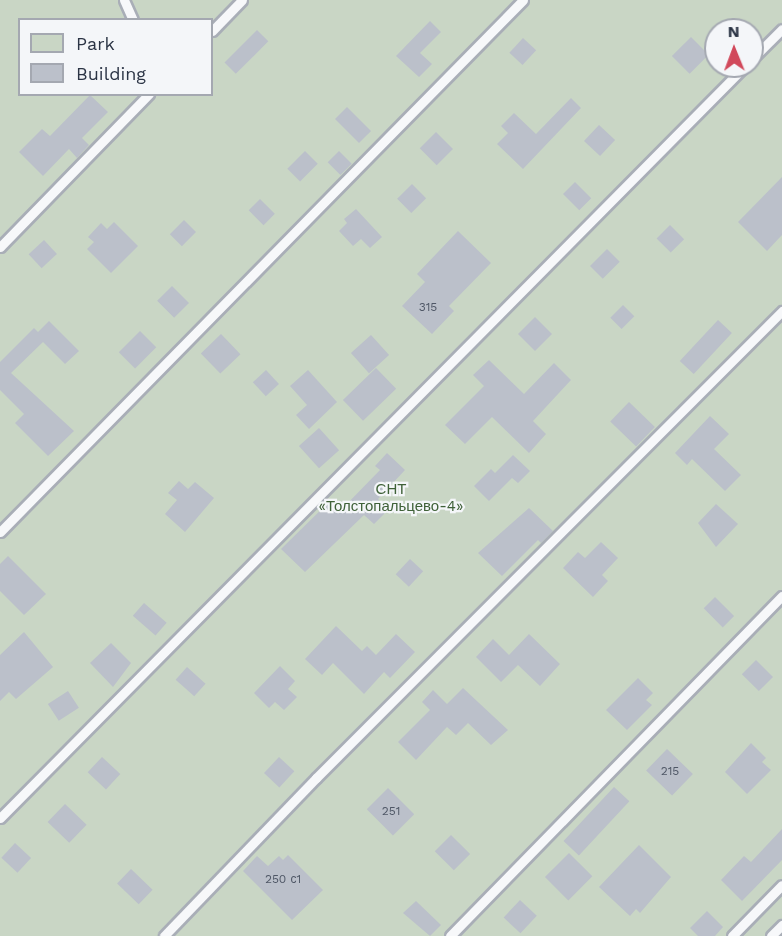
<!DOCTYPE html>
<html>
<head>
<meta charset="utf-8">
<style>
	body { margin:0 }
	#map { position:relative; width:782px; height:936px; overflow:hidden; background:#e4e7ec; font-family:"Work Sans",sans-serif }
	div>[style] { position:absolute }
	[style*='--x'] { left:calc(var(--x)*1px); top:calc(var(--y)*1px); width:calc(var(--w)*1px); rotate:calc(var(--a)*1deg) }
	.green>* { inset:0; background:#c9d6c5 }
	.building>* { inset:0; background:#bbc0ca; transform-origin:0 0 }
	.roads { filter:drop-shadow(2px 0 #a9aeb7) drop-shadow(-2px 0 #a9aeb7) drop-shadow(0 2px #a9aeb7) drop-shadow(0 -2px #a9aeb7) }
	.service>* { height:9px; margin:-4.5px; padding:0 4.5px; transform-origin:4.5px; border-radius:4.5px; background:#f7f8fa }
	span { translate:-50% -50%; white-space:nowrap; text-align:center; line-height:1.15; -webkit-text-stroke:4.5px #f4f6f9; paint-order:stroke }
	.number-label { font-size:12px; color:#4f5766 }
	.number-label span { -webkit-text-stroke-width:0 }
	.park-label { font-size:15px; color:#3f6138 }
	.legend { position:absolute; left:18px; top:18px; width:195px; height:78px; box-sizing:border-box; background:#f4f6f9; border:2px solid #a4a8b1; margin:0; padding:8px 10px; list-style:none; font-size:18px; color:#2b3445 }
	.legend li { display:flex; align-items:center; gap:12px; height:30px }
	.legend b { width:30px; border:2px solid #a4a8b1 }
	.north { position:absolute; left:704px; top:18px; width:60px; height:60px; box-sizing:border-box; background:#f4f6f9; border:2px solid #a4a8b1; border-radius:50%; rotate:359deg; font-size:16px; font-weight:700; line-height:24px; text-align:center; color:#2b3445 }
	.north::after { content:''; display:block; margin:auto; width:21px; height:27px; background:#d1495b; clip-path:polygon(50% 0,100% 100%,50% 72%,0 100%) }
</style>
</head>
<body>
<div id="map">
	<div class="green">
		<i style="clip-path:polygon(evenodd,0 0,782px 0,782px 936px,0 936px,0 0,20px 20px,212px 20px,212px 94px,20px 94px,20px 20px,0 0,716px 30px,752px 30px,752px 66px,716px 66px,716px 30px)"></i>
	</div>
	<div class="building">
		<i style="clip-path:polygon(430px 21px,441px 32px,420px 53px,432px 64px,419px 77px,396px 56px)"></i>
		<i style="left:257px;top:30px;width:16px;height:46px;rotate:45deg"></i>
		<i style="left:691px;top:37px;width:25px;height:27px;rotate:45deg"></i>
		<i style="left:523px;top:38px;width:18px;height:20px;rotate:43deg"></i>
		<i style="clip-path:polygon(90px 95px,108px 112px,82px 138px,89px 145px,77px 158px,69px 149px,43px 176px,19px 152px,42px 129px,50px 136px)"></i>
		<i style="clip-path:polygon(571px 98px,581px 108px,523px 169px,497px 144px,508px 133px,501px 126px,514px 113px,536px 134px)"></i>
		<i style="left:347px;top:107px;width:34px;height:17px;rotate:45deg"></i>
		<i style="left:599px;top:125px;width:22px;height:22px;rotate:43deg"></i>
		<i style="left:436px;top:132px;width:24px;height:23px;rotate:45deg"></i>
		<i style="left:305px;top:151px;width:18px;height:25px;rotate:45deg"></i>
		<i style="left:339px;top:151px;width:18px;height:16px;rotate:45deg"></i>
		<i style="clip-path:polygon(782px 177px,782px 235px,767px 251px,738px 222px)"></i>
		<i style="left:575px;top:182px;width:23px;height:17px;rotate:45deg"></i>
		<i style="left:412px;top:184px;width:20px;height:21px;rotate:45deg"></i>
		<i style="left:260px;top:199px;width:21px;height:16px;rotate:45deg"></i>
		<i style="clip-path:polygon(356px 209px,382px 237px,370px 248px,361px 239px,353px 246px,339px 231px,347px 223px,344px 219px)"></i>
		<i style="left:184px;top:220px;width:17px;height:20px;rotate:45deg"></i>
		<i style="clip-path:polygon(114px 222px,138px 246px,111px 273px,87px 249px,94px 242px,88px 237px,101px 223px,107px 229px)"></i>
		<i style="left:670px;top:225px;width:20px;height:19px;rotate:45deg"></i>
		<i style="clip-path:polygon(458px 231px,491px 263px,449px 306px,454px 311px,432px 334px,402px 306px,425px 282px,417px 274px)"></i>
		<i style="left:44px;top:240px;width:19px;height:21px;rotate:47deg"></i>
		<i style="left:607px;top:249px;width:18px;height:24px;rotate:45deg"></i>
		<i style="left:172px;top:286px;width:24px;height:21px;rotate:45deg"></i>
		<i style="left:623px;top:305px;width:16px;height:18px;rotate:45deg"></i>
		<i style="left:535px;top:317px;width:24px;height:24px;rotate:45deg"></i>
		<i style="left:718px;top:320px;width:19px;height:56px;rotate:43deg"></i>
		<i style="clip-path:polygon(49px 321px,79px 351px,65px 364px,43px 342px,11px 373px,74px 431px,48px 456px,15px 423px,24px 414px,0 390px,0 362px,34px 328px,38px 332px)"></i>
		<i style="left:140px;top:331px;width:23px;height:30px;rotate:45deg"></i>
		<i style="left:221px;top:334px;width:28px;height:28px;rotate:46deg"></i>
		<i style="left:371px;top:335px;width:27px;height:27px;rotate:48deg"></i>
		<i style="clip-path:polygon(489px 360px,524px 394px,554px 363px,571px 380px,533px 421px,546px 434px,529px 453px,492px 417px,465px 444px,445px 425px,484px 386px,473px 375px)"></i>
		<i style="left:376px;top:368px;width:29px;height:46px;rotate:46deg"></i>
		<i style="left:266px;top:370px;width:19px;height:18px;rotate:47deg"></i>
		<i style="clip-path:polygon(308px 370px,337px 402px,309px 429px,296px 415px,307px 405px,290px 386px)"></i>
		<i style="left:629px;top:402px;width:36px;height:27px;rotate:44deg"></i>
		<i style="clip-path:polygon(710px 416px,729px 434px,714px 449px,741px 475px,725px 491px,692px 459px,687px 465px,675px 453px)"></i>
		<i style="left:319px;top:428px;width:30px;height:27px;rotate:48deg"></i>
		<i style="clip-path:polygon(387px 453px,405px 470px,378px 499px,389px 509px,374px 524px,364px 515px,305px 572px,281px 549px,332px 499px,342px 509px,380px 470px,375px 466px)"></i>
		<i style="clip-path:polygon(513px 455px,530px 471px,518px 483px,512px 478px,489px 501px,474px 486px,491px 469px,495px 473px)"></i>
		<i style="clip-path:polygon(179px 481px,188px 489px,195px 482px,214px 498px,185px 532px,165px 514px,177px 500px,168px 493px)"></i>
		<i style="clip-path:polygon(716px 504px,738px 524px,716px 547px,698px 523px)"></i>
		<i style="clip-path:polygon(529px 508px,553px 531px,541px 543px,538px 540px,502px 576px,478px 553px)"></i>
		<i style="clip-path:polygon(601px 542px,618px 558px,602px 575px,608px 581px,593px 597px,563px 568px,578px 552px,585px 558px)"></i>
		<i style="clip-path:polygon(8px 556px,46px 594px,24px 615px,0 591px,0 564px)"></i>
		<i style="left:410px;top:559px;width:18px;height:21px;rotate:43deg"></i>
		<i style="left:715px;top:597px;width:27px;height:16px;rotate:45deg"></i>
		<i style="left:144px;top:603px;width:30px;height:17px;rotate:41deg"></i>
		<i style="clip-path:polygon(336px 626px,362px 651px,367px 646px,376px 655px,396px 634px,415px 652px,390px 678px,384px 672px,364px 694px,333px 663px,322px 675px,305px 659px)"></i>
		<i style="clip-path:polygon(24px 632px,53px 667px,16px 699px,9px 692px,0 701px,0 655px)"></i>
		<i style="clip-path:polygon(529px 634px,560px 664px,540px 686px,518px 665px,501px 682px,476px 657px,493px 639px,509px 655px)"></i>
		<i style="clip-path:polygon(111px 643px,131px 663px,113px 687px,90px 663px)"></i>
		<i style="left:756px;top:660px;width:24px;height:20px;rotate:45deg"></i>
		<i style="clip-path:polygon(280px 666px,295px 681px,288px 689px,297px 697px,284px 710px,275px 702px,269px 708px,254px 693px)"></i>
		<i style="left:187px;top:667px;width:25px;height:17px;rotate:42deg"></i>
		<i style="clip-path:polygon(638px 678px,653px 693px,646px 700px,652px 705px,627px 730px,606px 710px)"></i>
		<i style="clip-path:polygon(463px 688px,508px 730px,491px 745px,468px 723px,456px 735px,447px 727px,416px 760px,398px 742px,430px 710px,422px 702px,433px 690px,447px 704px)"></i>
		<i style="left:68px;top:691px;width:20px;height:24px;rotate:57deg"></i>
		<i style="clip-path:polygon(751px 743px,766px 758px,762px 762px,771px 770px,747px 794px,725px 772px)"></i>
		<i style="left:667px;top:749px;width:36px;height:30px;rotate:44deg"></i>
		<i style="left:102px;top:757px;width:25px;height:21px;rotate:43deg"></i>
		<i style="left:279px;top:757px;width:21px;height:22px;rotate:43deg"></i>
		<i style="left:614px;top:787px;width:21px;height:74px;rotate:43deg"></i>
		<i style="left:388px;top:788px;width:37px;height:30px;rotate:45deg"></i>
		<i style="left:65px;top:804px;width:30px;height:25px;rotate:44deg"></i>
		<i style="clip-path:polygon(782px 829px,782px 860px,742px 901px,721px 880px,744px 856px,751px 862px)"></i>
		<i style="left:451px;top:835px;width:27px;height:23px;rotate:45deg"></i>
		<i style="left:15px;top:843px;width:22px;height:20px;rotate:43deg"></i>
		<i style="clip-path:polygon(639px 845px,671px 877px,640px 913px,636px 909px,630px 916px,599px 887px)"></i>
		<i style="left:569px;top:853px;width:33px;height:34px;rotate:45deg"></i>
		<i style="clip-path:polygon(288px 855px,323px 890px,292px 920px,243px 871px,257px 856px,268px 866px,279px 856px,283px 860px)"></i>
		<i style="left:131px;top:869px;width:30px;height:20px;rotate:44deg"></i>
		<i style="left:520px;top:900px;width:23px;height:24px;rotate:43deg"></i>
		<i style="clip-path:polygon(416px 901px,441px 925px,430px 936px,403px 913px)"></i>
		<i style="clip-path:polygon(707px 911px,723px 927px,715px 936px,698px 936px,690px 928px)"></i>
	</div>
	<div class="roads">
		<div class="service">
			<i style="--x:124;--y:0;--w:22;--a:66"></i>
			<i style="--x:212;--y:31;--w:43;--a:-45.9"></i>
			<i style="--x:752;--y:59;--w:42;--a:-45"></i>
			<i style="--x:0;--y:247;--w:214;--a:-45.8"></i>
			<i style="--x:0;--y:532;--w:746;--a:-45.49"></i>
			<i style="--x:0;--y:818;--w:1059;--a:-45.27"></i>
			<i style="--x:164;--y:936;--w:219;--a:-46.1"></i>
			<i style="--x:316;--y:778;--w:660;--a:-45.06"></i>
			<i style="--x:450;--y:936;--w:475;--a:-45.7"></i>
			<i style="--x:732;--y:936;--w:71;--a:-45.6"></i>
			<i style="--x:771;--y:936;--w:16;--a:-45"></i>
		</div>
	</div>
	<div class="number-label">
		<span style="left:428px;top:308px">315</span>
		<span style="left:670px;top:772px">215</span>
		<span style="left:391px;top:812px">251</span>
		<span style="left:283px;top:880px">250 с1</span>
	</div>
	<div class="park-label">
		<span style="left:391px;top:498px">СНТ<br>«Толстопальцево-4»</span>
	</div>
	<ul class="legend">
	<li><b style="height:16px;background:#c9d6c5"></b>Park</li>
	<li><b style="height:16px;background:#bbc0ca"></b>Building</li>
	</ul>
	<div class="north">N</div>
</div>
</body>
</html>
